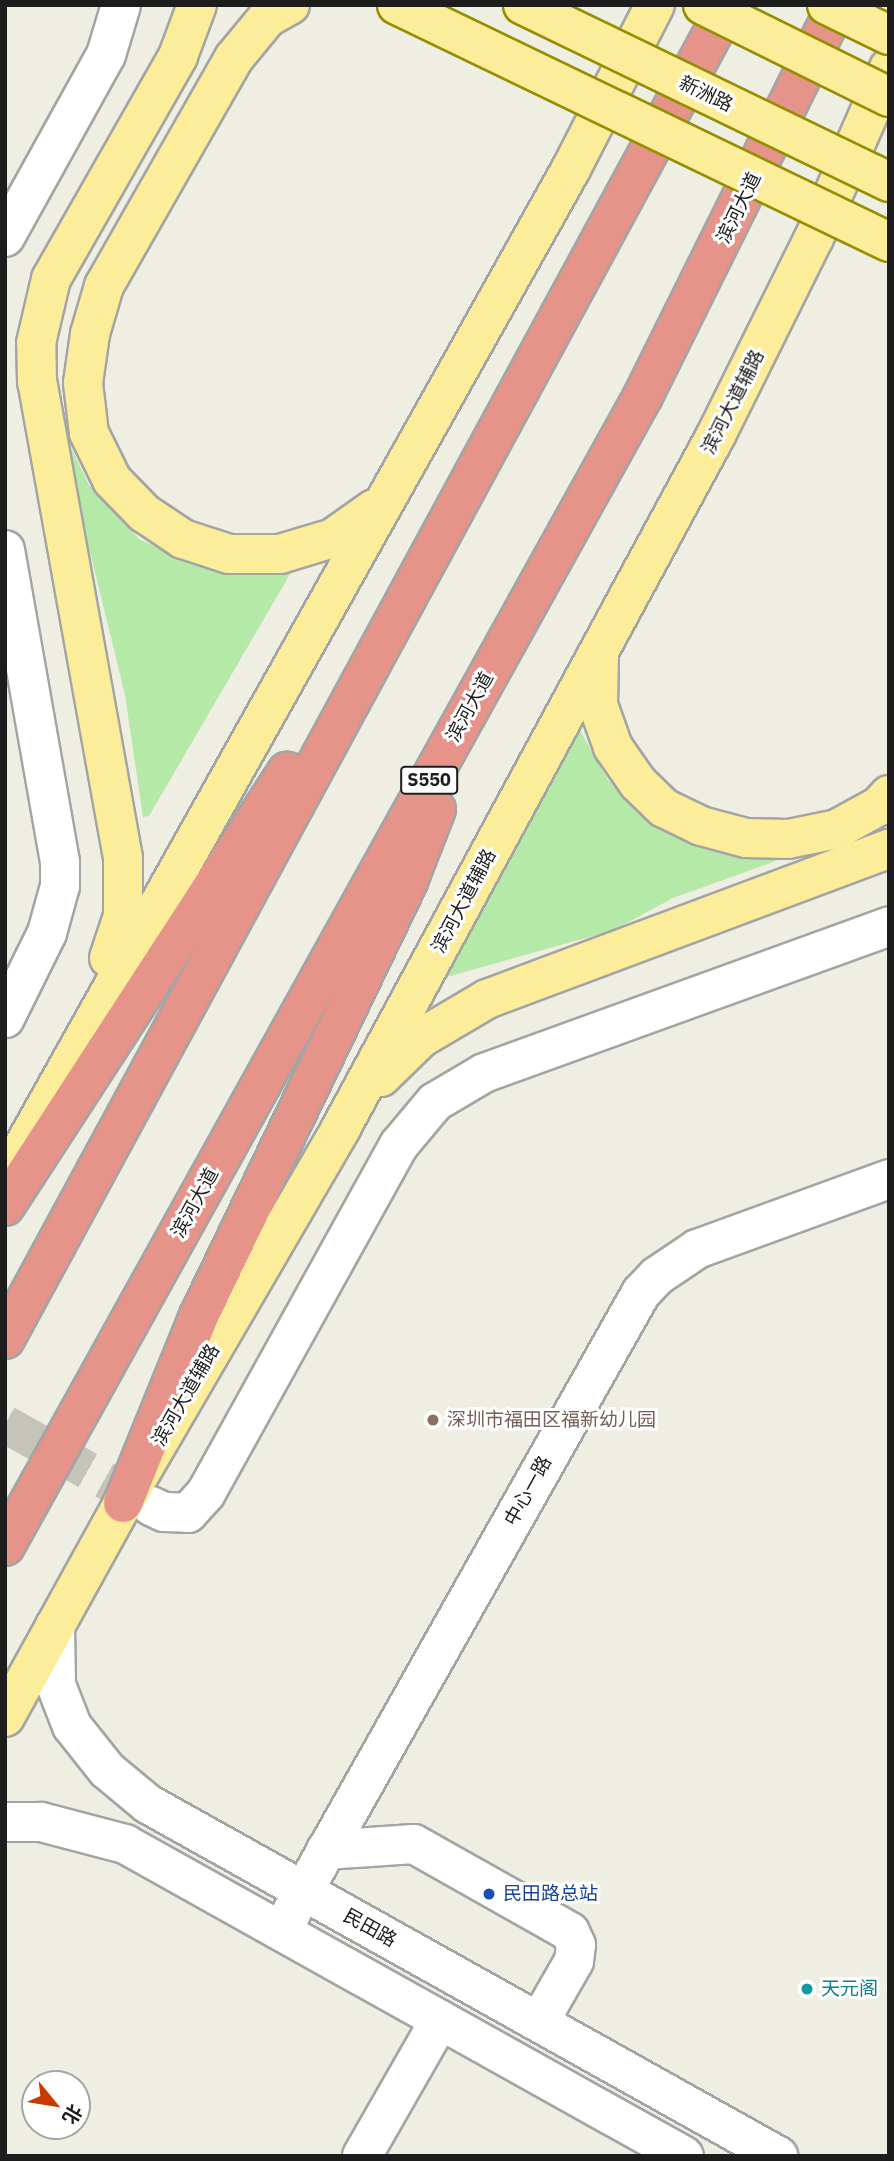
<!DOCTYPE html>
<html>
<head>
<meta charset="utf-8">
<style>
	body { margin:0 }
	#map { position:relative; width:894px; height:2161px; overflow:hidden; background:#eeeee2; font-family:"IBM Plex Sans","Noto Sans SC",sans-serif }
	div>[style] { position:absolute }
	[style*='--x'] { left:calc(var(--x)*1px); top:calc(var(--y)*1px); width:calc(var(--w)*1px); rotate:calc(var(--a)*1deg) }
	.grass>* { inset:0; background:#b5e9a8 }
	.minor-tunnel>* { height:38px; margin-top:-19px; transform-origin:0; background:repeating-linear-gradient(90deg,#c4c4bb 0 38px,transparent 0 57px) }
	.roads { filter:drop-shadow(2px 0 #a4a4a4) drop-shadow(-2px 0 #a4a4a4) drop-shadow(0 2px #a4a4a4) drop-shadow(0 -2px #a4a4a4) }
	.minor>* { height:38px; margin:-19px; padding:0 19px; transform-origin:19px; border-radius:19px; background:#fff }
	.major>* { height:38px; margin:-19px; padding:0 19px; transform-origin:19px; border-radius:19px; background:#fbed9a }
	.highway>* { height:38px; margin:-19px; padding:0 19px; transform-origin:19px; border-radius:19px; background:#e6938a }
	.bridges { filter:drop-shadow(2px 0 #958e01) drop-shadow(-2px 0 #958e01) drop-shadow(0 2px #958e01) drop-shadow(0 -2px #958e01) }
	.major-bridge>* { height:38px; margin:-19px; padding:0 19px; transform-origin:19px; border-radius:19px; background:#fbed9a }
	.dots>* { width:19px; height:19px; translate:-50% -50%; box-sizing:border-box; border:4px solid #fff; border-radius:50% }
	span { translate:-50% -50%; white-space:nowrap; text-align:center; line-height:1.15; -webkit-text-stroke:6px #fff; paint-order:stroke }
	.shield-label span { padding:2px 5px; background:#fff; border:2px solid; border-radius:5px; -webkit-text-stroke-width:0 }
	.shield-label { font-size:18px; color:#1d1d1d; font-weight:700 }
	.street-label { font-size:19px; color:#1d1d1d }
	.education-label { font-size:19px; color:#785e54 }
	.left { translate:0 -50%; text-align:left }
	.transit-label { font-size:19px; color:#164399 }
	.culture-label { font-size:19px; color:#0d838f }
	.frame { position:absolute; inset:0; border:7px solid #1d1d1d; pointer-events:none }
	.north { position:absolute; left:21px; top:2070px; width:70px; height:70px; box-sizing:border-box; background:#fff; border:2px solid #a5a5a5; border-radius:50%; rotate:120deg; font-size:19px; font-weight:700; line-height:28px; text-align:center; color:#1d1d1d }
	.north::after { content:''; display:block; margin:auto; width:24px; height:32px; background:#c93a01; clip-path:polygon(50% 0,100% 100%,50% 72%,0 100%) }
</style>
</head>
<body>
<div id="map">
	<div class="grass">
		<i style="clip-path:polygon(58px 421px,89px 485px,139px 539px,190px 563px,293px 569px,149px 816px,143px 817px,125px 695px)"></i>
		<i style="clip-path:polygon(578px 727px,608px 780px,656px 825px,706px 846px,806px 850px,673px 898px,614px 930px,436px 980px)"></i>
	</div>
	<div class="minor-tunnel">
		<i style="--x:5;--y:1424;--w:167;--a:29.3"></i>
	</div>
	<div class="roads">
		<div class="minor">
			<i style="--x:5;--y:237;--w:208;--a:-61"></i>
			<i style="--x:106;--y:55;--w:52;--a:-73.3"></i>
			<i style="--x:5;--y:550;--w:317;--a:80"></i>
			<i style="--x:60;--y:862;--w:24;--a:90"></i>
			<i style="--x:60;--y:886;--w:49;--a:105.5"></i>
			<i style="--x:47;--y:933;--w:95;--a:116.3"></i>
			<i style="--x:151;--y:1506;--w:14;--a:25"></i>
			<i style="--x:164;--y:1512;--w:24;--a:2"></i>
			<i style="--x:188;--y:1513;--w:27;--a:-48"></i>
			<i style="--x:206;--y:1493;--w:398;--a:-61"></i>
			<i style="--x:399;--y:1145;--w:56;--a:-50.1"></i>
			<i style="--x:435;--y:1102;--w:57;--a:-30.6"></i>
			<i style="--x:484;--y:1073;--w:431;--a:-19.9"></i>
			<i style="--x:55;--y:1626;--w:59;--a:89"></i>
			<i style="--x:56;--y:1685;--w:44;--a:68.7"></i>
			<i style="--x:72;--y:1726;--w:56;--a:51.5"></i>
			<i style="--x:107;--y:1770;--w:53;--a:39.7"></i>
			<i style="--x:148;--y:1804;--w:722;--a:29.19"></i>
			<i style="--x:5;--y:1822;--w:36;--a:0"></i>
			<i style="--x:41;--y:1822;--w:87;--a:14.7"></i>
			<i style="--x:125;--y:1844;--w:640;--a:29.17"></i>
			<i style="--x:326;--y:1850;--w:88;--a:-3.9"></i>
			<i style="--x:414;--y:1844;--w:179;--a:29.4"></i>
			<i style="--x:570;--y:1932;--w:14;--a:65"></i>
			<i style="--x:576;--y:1945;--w:16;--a:97"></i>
			<i style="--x:574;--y:1961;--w:70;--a:119.8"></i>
			<i style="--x:281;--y:1931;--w:733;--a:-60.57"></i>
			<i style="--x:641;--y:1293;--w:23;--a:-47"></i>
			<i style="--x:657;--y:1276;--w:48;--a:-34"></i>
			<i style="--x:697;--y:1249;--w:204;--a:-20"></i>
			<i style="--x:362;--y:2156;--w:157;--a:-60.2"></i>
		</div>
		<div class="major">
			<i style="--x:290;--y:5;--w:26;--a:151"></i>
			<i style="--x:267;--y:18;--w:52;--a:129.5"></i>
			<i style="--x:234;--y:58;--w:262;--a:119.7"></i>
			<i style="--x:104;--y:286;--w:50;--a:106.3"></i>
			<i style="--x:90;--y:334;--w:49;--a:98.1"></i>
			<i style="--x:83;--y:383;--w:50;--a:83.2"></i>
			<i style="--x:89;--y:433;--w:52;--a:63.9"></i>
			<i style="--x:112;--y:480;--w:46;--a:45.9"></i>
			<i style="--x:144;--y:513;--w:47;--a:33.7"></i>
			<i style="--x:183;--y:539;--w:48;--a:18.1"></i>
			<i style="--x:229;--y:554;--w:51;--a:0"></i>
			<i style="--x:280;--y:554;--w:55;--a:-16.8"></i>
			<i style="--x:333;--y:538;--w:50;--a:-35.3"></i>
			<i style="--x:599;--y:657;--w:48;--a:91.2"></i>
			<i style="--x:598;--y:705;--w:45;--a:70.3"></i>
			<i style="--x:613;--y:747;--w:44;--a:55.2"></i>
			<i style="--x:638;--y:783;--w:36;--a:44"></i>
			<i style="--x:664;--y:808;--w:41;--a:25.9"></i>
			<i style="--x:701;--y:826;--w:47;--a:14.9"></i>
			<i style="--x:746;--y:838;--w:42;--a:1.4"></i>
			<i style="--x:788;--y:839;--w:50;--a:-11.5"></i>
			<i style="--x:837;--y:829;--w:48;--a:-28.7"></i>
			<i style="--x:879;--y:806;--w:15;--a:-48"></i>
			<i style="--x:109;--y:958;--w:44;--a:-71.6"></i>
			<i style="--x:123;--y:916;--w:58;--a:-90"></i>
			<i style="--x:123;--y:858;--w:484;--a:-100.2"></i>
			<i style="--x:37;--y:382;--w:39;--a:-91"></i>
			<i style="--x:36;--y:343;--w:66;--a:-76.8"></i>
			<i style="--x:51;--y:279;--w:257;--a:-60.3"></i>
			<i style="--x:178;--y:56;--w:54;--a:-69.6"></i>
			<i style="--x:381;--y:1077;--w:56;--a:-44.3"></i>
			<i style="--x:421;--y:1038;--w:77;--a:-30.6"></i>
			<i style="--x:487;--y:999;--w:429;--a:-20.5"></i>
			<i style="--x:7;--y:1176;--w:1154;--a:-60.75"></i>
			<i style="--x:571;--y:169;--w:184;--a:-62.9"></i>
			<i style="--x:5;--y:1717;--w:244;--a:-61.1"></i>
			<i style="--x:123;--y:1503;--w:434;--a:-59.8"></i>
			<i style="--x:341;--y:1128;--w:788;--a:-61.58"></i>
			<i style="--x:716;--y:435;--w:220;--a:-63.6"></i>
			<i style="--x:814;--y:238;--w:186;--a:-66.2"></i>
		</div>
		<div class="highway">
			<i style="--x:5;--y:1206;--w:518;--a:-56.99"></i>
			<i style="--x:5;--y:1339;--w:1517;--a:-61.54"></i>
			<i style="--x:123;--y:1503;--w:200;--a:-67.9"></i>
			<i style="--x:198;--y:1318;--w:485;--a:-64.3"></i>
			<i style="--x:408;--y:881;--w:77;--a:-68.7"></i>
			<i style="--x:5;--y:1546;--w:1315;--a:-60.98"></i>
			<i style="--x:643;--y:396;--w:436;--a:-63.6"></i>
		</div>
	</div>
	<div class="bridges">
		<div class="major-bridge">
			<i style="--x:397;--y:5;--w:546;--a:25.72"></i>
			<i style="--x:523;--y:5;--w:407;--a:25.8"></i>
			<i style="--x:703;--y:5;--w:208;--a:26.3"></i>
			<i style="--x:827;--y:5;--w:69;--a:25.8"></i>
		</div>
	</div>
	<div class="dots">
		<i style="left:433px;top:1420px;background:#8d6e63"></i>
		<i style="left:489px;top:1894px;background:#1a4fb4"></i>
		<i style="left:807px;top:1989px;background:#0f9aa8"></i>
	</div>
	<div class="shield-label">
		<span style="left:429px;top:780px">S550</span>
	</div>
	<div class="street-label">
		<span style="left:706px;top:94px;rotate:26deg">新洲路</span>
		<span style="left:739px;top:208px;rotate:-64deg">滨河大道</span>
		<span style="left:733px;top:402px;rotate:-63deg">滨河大道辅路</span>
		<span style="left:470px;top:707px;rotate:-61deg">滨河大道</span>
		<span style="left:464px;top:901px;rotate:-62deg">滨河大道辅路</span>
		<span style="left:195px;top:1203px;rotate:-61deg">滨河大道</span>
		<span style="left:186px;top:1395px;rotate:-60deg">滨河大道辅路</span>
		<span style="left:528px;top:1491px;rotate:-61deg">中心一路</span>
		<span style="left:370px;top:1928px;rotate:29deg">民田路</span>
	</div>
	<div class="education-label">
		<span class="left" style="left:447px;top:1420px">深圳市福田区福新幼儿园</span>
	</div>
	<div class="transit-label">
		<span class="left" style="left:503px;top:1894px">民田路总站</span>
	</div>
	<div class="culture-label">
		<span class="left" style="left:821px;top:1989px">天元阁</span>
	</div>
	<div class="frame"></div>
	<div class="north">北</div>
</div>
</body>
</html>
